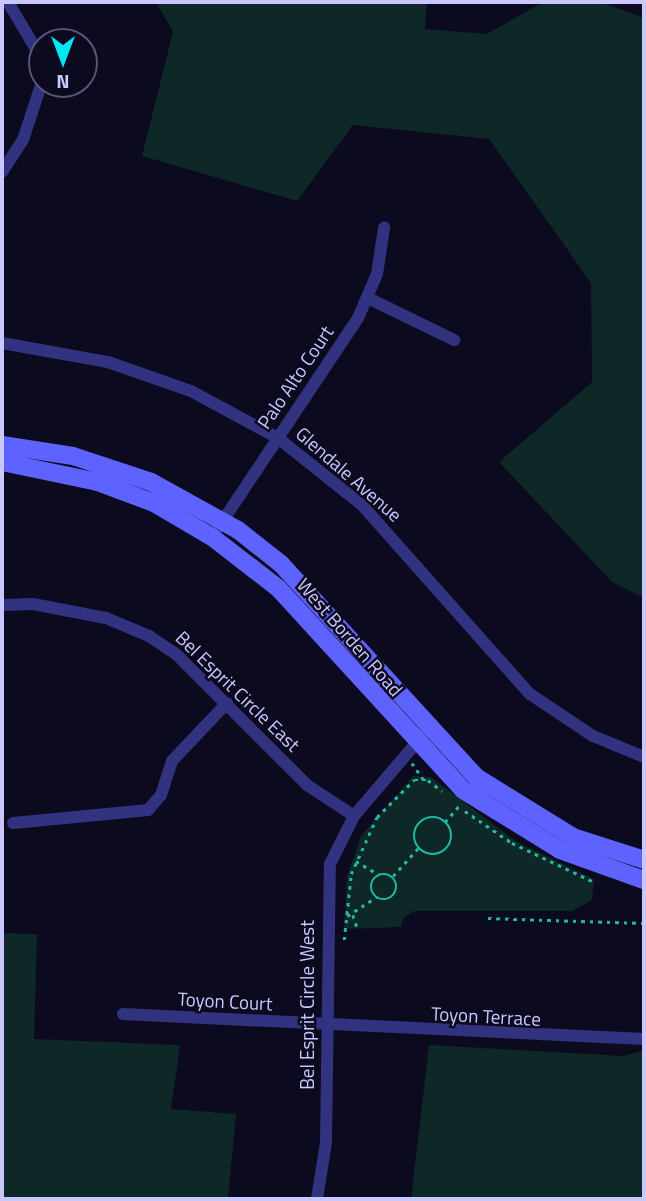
<!DOCTYPE html>
<html>
<head>
<meta charset="utf-8">
<style>
	body { margin:0 }
	#map { position:relative; width:646px; height:1201px; overflow:hidden; background:#0c0a1e; font-family:"Titillium Web",sans-serif }
	div>[style] { position:absolute }
	[style*='--x'] { left:calc(var(--x)*1px); top:calc(var(--y)*1px); width:calc(var(--w)*1px); rotate:calc(var(--a)*1deg) }
	.green>* { inset:0; background:#0d2826 }
	.path>* { height:2.5px; margin-top:-1.25px; transform-origin:0; background:repeating-linear-gradient(90deg,#23b7a5 0 3.5px,transparent 0 8.5px) }
	.path>.ring { margin:-1.25px; padding:0; box-sizing:content-box; background:none; border:2.5px solid #23b7a5; border-radius:50% }
	.street>* { height:12px; margin:-6px; padding:0 6px; transform-origin:6px; border-radius:6px; background:#313381 }
	.secondary>* { height:18px; margin:-9px; padding:0 9px; transform-origin:9px; border-radius:9px; background:#5e63ff }
	span { translate:-50% -50%; white-space:nowrap; text-align:center; line-height:1.15; -webkit-text-stroke:5px #0c0a1e; paint-order:stroke }
	.street-label { font-size:19px; color:#cac7ff }
	.frame { position:absolute; inset:0; border:4px solid #cac7ff; pointer-events:none }
	.north { position:absolute; left:28px; top:28px; width:70px; height:70px; box-sizing:border-box; background:#0c0a1e; border:2px solid #585678; border-radius:50%; rotate:180deg; font-size:19px; font-weight:700; line-height:28px; text-align:center; color:#cac7ff }
	.north::after { content:''; display:block; margin:auto; width:24px; height:32px; background:#00e7f2; clip-path:polygon(50% 0,100% 100%,50% 72%,0 100%) }
</style>
</head>
<body>
<div id="map">
	<div class="green">
		<i style="clip-path:polygon(156px 2px,427px 2px,425px 29px,487px 34px,543px 2px,601px 2px,644px 18px,644px 598px,612px 582px,499px 462px,592px 382px,591px 283px,489px 139px,353px 125px,297px 201px,142px 156px,173px 32px)"></i>
		<i style="clip-path:polygon(413px 776px,431px 777px,517px 842px,594px 879px,592px 900px,572px 911px,415px 911px,404px 917px,401px 927px,344px 929px,347px 876px,361px 836px)"></i>
		<i style="clip-path:polygon(2px 933px,37px 934px,34px 1039px,180px 1045px,171px 1109px,236px 1114px,228px 1199px,2px 1199px)"></i>
		<i style="clip-path:polygon(429px 1045px,624px 1056px,644px 1050px,644px 1199px,411px 1199px)"></i>
	</div>
	<div class="path">
		<i style="--x:412;--y:763;--w:21;--a:55"></i>
		<i style="--x:465;--y:811;--w:57;--a:34.2"></i>
		<i style="--x:512;--y:843;--w:89;--a:25.4"></i>
		<i class="ring" style="left:414px;top:817px;width:35.5px;height:35.5px"></i>
		<i style="--x:445;--y:822;--w:21;--a:-49"></i>
		<i style="--x:356;--y:861;--w:27;--a:31"></i>
		<i class="ring" style="left:371px;top:874px;width:23.5px;height:23.5px"></i>
		<i style="--x:393;--y:876;--w:38;--a:-48"></i>
		<i style="--x:353;--y:915;--w:13;--a:72"></i>
		<i style="--x:347;--y:916;--w:35;--a:-33"></i>
		<i style="--x:488;--y:918;--w:156;--a:1.8"></i>
		<i style="--x:344;--y:940;--w:66;--a:-83.9"></i>
		<i style="--x:351;--y:874;--w:63;--a:-65.5"></i>
		<i style="--x:377;--y:817;--w:52;--a:-45"></i>
		<i style="--x:414;--y:780;--w:14;--a:0"></i>
		<i style="--x:428;--y:780;--w:18;--a:38"></i>
	</div>
	<div class="street">
		<i style="--x:2;--y:172;--w:38;--a:-57"></i>
		<i style="--x:23;--y:140;--w:58;--a:-71.9"></i>
		<i style="--x:41;--y:85;--w:34;--a:-97"></i>
		<i style="--x:37;--y:51;--w:57;--a:-120.6"></i>
		<i style="--x:368;--y:298;--w:96;--a:26"></i>
		<i style="--x:2;--y:343;--w:108;--a:10.2"></i>
		<i style="--x:108;--y:362;--w:88;--a:19.3"></i>
		<i style="--x:191;--y:391;--w:99;--a:28.4"></i>
		<i style="--x:278;--y:438;--w:107;--a:38.6"></i>
		<i style="--x:362;--y:505;--w:253;--a:48.4"></i>
		<i style="--x:530;--y:694;--w:76;--a:33.7"></i>
		<i style="--x:593;--y:736;--w:55;--a:22.4"></i>
		<i style="--x:218;--y:528;--w:252;--a:-56.3"></i>
		<i style="--x:358;--y:318;--w:48;--a:-66.6"></i>
		<i style="--x:377;--y:274;--w:47;--a:-81.3"></i>
		<i style="--x:2;--y:605;--w:31;--a:-2"></i>
		<i style="--x:33;--y:604;--w:74;--a:10.9"></i>
		<i style="--x:106;--y:618;--w:47;--a:22.7"></i>
		<i style="--x:149;--y:636;--w:34;--a:34"></i>
		<i style="--x:177;--y:655;--w:184;--a:45"></i>
		<i style="--x:307;--y:785;--w:56;--a:33.4"></i>
		<i style="--x:13;--y:823;--w:136;--a:-5.5"></i>
		<i style="--x:148;--y:810;--w:20;--a:-49"></i>
		<i style="--x:161;--y:795;--w:36;--a:-72"></i>
		<i style="--x:172;--y:761;--w:80;--a:-46.5"></i>
		<i style="--x:123;--y:1014;--w:522;--a:2.75"></i>
		<i style="--x:317;--y:1199;--w:58;--a:-81"></i>
		<i style="--x:326;--y:1142;--w:278;--a:-89.2"></i>
		<i style="--x:330;--y:864;--w:54;--a:-63.4"></i>
		<i style="--x:354;--y:816;--w:106;--a:-49.6"></i>
	</div>
	<div class="secondary">
		<i style="--x:2;--y:445;--w:72;--a:8.8"></i>
		<i style="--x:73;--y:456;--w:82;--a:18.4"></i>
		<i style="--x:151;--y:482;--w:99;--a:28.9"></i>
		<i style="--x:238;--y:530;--w:55;--a:38.3"></i>
		<i style="--x:281;--y:564;--w:289;--a:47.5"></i>
		<i style="--x:476;--y:777;--w:114;--a:31.7"></i>
		<i style="--x:573;--y:837;--w:75;--a:17.9"></i>
		<i style="--x:2;--y:462;--w:98;--a:11.8"></i>
		<i style="--x:98;--y:482;--w:60;--a:20.6"></i>
		<i style="--x:154;--y:503;--w:67;--a:30.4"></i>
		<i style="--x:212;--y:537;--w:83;--a:37.7"></i>
		<i style="--x:278;--y:588;--w:274;--a:47.5"></i>
		<i style="--x:463;--y:790;--w:114;--a:31.7"></i>
		<i style="--x:560;--y:850;--w:89;--a:19.7"></i>
	</div>
	<div class="street-label">
		<span style="left:295px;top:377px;rotate:-56deg">Palo Alto Court</span>
		<span style="left:349px;top:474px;rotate:41deg">Glendale Avenue</span>
		<span style="left:350px;top:637px;rotate:49deg">West Borden Road</span>
		<span style="left:238px;top:691px;rotate:44deg">Bel Esprit Circle East</span>
		<span style="left:225px;top:1001px;rotate:3deg">Toyon Court</span>
		<span style="left:307px;top:1005px;rotate:-90deg">Bel Esprit Circle West</span>
		<span style="left:486px;top:1016px;rotate:3deg">Toyon Terrace</span>
	</div>
	<div class="frame"></div>
	<div class="north">N</div>
</div>
</body>
</html>
